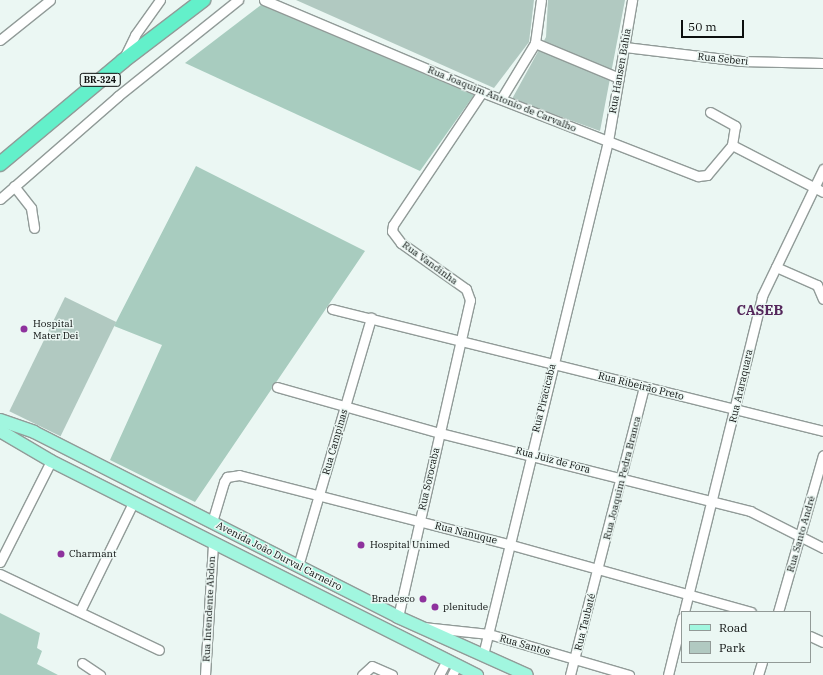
<!DOCTYPE html>
<html>
<head>
<meta charset="utf-8">
<style>
	body { margin:0 }
	#map { position:relative; width:823px; height:675px; overflow:hidden; background:#ebf7f3; font-family:"IBM Plex Serif",serif }
	div>[style] { position:absolute }
	[style*='--x'] { left:calc(var(--x)*1px); top:calc(var(--y)*1px); width:calc(var(--w)*1px); rotate:calc(var(--a)*1deg) }
	.green>* { inset:0; background:#b1c9c1; transform-origin:0 0 }
	.forest>* { inset:0; background:#a8ccbf }
	.roads { filter:drop-shadow(1px 0 #919b98) drop-shadow(-1px 0 #919b98) drop-shadow(0 1px #919b98) drop-shadow(0 -1px #919b98) }
	.minor>* { height:9px; margin:-4.5px; padding:0 4.5px; transform-origin:4.5px; border-radius:4.5px; background:#fff }
	.major>* { height:12px; margin:-6px; padding:0 6px; transform-origin:6px; border-radius:6px; background:#a1f6df }
	.highway>* { height:14px; margin:-7px; padding:0 7px; transform-origin:7px; border-radius:7px; background:#63f0ca }
	.dots>* { width:11px; height:11px; translate:-50% -50%; box-sizing:border-box; border:2px solid #ebf7f3; border-radius:50% }
	span { translate:-50% -50%; white-space:nowrap; text-align:center; line-height:1.15; -webkit-text-stroke:3px #ebf7f3; paint-order:stroke }
	.shield-label span { padding:1px 3px; background:#ebf7f3; border:1px solid; border-radius:3px; -webkit-text-stroke-width:0 }
	.shield-label { font-size:9px; color:#0c0f0e; font-weight:700 }
	.street-label { font-size:10px; color:#0c0f0e }
	.poi-label { font-size:10px; color:#0c0f0e }
	.left { translate:0 -50%; text-align:left }
	.right { translate:-100% -50%; text-align:right }
	.district-label { font-size:14px; color:#55285c; font-weight:700 }
	.legend { position:absolute; left:681px; top:611px; width:130px; height:52px; box-sizing:border-box; background:#ebf7f3; border:1px solid #929a97; margin:0; padding:5px 7px; list-style:none; font-size:12px; color:#0c0f0e }
	.legend li { display:flex; align-items:center; gap:8px; height:20px }
	.legend b { width:20px; border:1px solid #929a97 }
	.scale { position:absolute; left:681px; top:20px; width:63px; height:18px; box-sizing:border-box; border:2px solid #0c0f0e; border-top:0; padding-left:5px; font-size:12px; line-height:14px; white-space:nowrap; color:#0c0f0e; -webkit-text-stroke:3px #ebf7f3; paint-order:stroke }
</style>
</head>
<body>
<div id="map">
	<div class="green">
		<i style="clip-path:polygon(296px 0,534px 0,529px 42px,494px 88px)"></i>
		<i style="clip-path:polygon(548px 0,625px 0,600px 131px,512px 99px,546px 37px)"></i>
		<i style="left:65px;top:297px;width:57px;height:127px;rotate:26deg"></i>
	</div>
	<div class="forest">
		<i style="clip-path:polygon(261px 5px,474px 95px,420px 171px,185px 63px)"></i>
		<i style="clip-path:polygon(196px 166px,365px 251px,195px 502px,110px 460px,162px 345px,114px 326px)"></i>
		<i style="clip-path:polygon(0 613px,40px 633px,37px 648px,42px 651px,37px 664px,58px 675px,0 675px)"></i>
	</div>
	<div class="roads">
		<div class="minor">
			<i style="--x:264;--y:0;--w:237;--a:22.9"></i>
			<i style="--x:482;--y:92;--w:232;--a:21.3"></i>
			<i style="--x:698;--y:176;--w:9;--a:-6"></i>
			<i style="--x:707;--y:175;--w:39;--a:-50"></i>
			<i style="--x:732;--y:145;--w:102;--a:27.3"></i>
			<i style="--x:0;--y:40;--w:64;--a:-38.7"></i>
			<i style="--x:535;--y:43;--w:91;--a:22.6"></i>
			<i style="--x:625;--y:47;--w:117;--a:6.9"></i>
			<i style="--x:741;--y:61;--w:82;--a:1.4"></i>
			<i style="--x:124;--y:58;--w:25;--a:-64"></i>
			<i style="--x:135;--y:35;--w:43;--a:-54.5"></i>
			<i style="--x:501;--y:99;--w:66;--a:-58.7"></i>
			<i style="--x:535;--y:43;--w:43;--a:-82.1"></i>
			<i style="--x:710;--y:112;--w:29;--a:29"></i>
			<i style="--x:735;--y:126;--w:19;--a:99"></i>
			<i style="--x:14;--y:186;--w:28;--a:52"></i>
			<i style="--x:31;--y:208;--w:20;--a:81"></i>
			<i style="--x:0;--y:199;--w:157;--a:-41.1"></i>
			<i style="--x:118;--y:96;--w:154;--a:-38.7"></i>
			<i style="--x:776;--y:267;--w:45;--a:23.7"></i>
			<i style="--x:817;--y:285;--w:15;--a:67"></i>
			<i style="--x:332;--y:309;--w:506;--a:13.95"></i>
			<i style="--x:277;--y:387;--w:169;--a:15.8"></i>
			<i style="--x:440;--y:433;--w:320;--a:14.1"></i>
			<i style="--x:750;--y:511;--w:82;--a:26.9"></i>
			<i style="--x:212;--y:522;--w:42;--a:-73.3"></i>
			<i style="--x:224;--y:482;--w:6;--a:-59"></i>
			<i style="--x:227;--y:477;--w:12;--a:-9"></i>
			<i style="--x:239;--y:475;--w:278;--a:14.4"></i>
			<i style="--x:508;--y:544;--w:252;--a:15.6"></i>
			<i style="--x:0;--y:562;--w:113;--a:-63.2"></i>
			<i style="--x:298;--y:566;--w:259;--a:-73.6"></i>
			<i style="--x:0;--y:574;--w:176;--a:25.5"></i>
			<i style="--x:80;--y:611;--w:120;--a:-63.9"></i>
			<i style="--x:684;--y:612;--w:325;--a:-76.1"></i>
			<i style="--x:762;--y:296;--w:141;--a:-64.3"></i>
			<i style="--x:778;--y:612;--w:163;--a:-74"></i>
			<i style="--x:398;--y:617;--w:325;--a:-77.2"></i>
			<i style="--x:470;--y:300;--w:12;--a:-110"></i>
			<i style="--x:466;--y:289;--w:80;--a:-144.7"></i>
			<i style="--x:401;--y:243;--w:15;--a:-127"></i>
			<i style="--x:392;--y:231;--w:6;--a:-81"></i>
			<i style="--x:393;--y:225;--w:160;--a:-56.2"></i>
			<i style="--x:423;--y:627;--w:66;--a:6.1"></i>
			<i style="--x:489;--y:634;--w:146;--a:16.3"></i>
			<i style="--x:810;--y:636;--w:14;--a:25"></i>
			<i style="--x:483;--y:655;--w:529;--a:-76.33"></i>
			<i style="--x:608;--y:141;--w:143;--a:-80.3"></i>
			<i style="--x:82;--y:663;--w:22;--a:34"></i>
			<i style="--x:205;--y:675;--w:132;--a:-86.5"></i>
			<i style="--x:362;--y:675;--w:13;--a:-42"></i>
			<i style="--x:372;--y:666;--w:22;--a:24"></i>
			<i style="--x:439;--y:675;--w:17;--a:-62"></i>
			<i style="--x:452;--y:675;--w:11;--a:-63"></i>
			<i style="--x:570;--y:675;--w:297;--a:-75.6"></i>
			<i style="--x:668;--y:675;--w:59;--a:-76.2"></i>
			<i style="--x:758;--y:675;--w:14;--a:-73"></i>
		</div>
		<div class="major">
			<i style="--x:0;--y:420;--w:36;--a:19"></i>
			<i style="--x:34;--y:432;--w:408;--a:26.9"></i>
			<i style="--x:398;--y:617;--w:141;--a:24.2"></i>
			<i style="--x:0;--y:431;--w:59;--a:30.5"></i>
			<i style="--x:51;--y:461;--w:477;--a:26.7"></i>
		</div>
		<div class="highway">
			<i style="--x:0;--y:164;--w:160;--a:-39.9"></i>
			<i style="--x:123;--y:61;--w:101;--a:-37.3"></i>
		</div>
	</div>
	<div class="dots">
		<i style="left:24px;top:329px;background:#8e329d"></i>
		<i style="left:361px;top:545px;background:#8e329d"></i>
		<i style="left:61px;top:554px;background:#8e329d"></i>
		<i style="left:423px;top:599px;background:#8e329d"></i>
		<i style="left:435px;top:607px;background:#8e329d"></i>
	</div>
	<div class="shield-label">
		<span style="left:100px;top:80px">BR-324</span>
	</div>
	<div class="street-label">
		<span style="left:723px;top:59px;rotate:6deg">Rua Seberi</span>
		<span style="left:620px;top:71px;rotate:-80deg">Rua Hansen Bahia</span>
		<span style="left:502px;top:99px;rotate:22deg">Rua Joaquim Antonio de Carvalho</span>
		<span style="left:430px;top:263px;rotate:36deg">Rua Vandinha</span>
		<span style="left:641px;top:386px;rotate:14deg">Rua Ribeirão Preto</span>
		<span style="left:741px;top:386px;rotate:-77deg">Rua Araraquara</span>
		<span style="left:544px;top:398px;rotate:-76deg">Rua Piracicaba</span>
		<span style="left:335px;top:442px;rotate:-74deg">Rua Campinas</span>
		<span style="left:553px;top:460px;rotate:15deg">Rua Juiz de Fora</span>
		<span style="left:622px;top:478px;rotate:-76deg">Rua Joaquim Pedra Branca</span>
		<span style="left:429px;top:479px;rotate:-77deg">Rua Sorocaba</span>
		<span style="left:466px;top:533px;rotate:14deg">Rua Nanuque</span>
		<span style="left:801px;top:534px;rotate:-74deg">Rua Santo André</span>
		<span style="left:279px;top:556px;rotate:27deg">Avenida João Durval Carneiro</span>
		<span style="left:209px;top:609px;rotate:-87deg">Rua Intendente Abdon</span>
		<span style="left:585px;top:622px;rotate:-76deg">Rua Taubaté</span>
		<span style="left:525px;top:645px;rotate:16deg">Rua Santos</span>
	</div>
	<div class="poi-label">
		<span class="left" style="left:33px;top:329px">Hospital<br>Mater Dei</span>
		<span class="left" style="left:370px;top:545px">Hospital Unimed</span>
		<span class="left" style="left:69px;top:554px">Charmant</span>
		<span class="right" style="left:415px;top:599px">Bradesco</span>
		<span class="left" style="left:443px;top:607px">plenitude</span>
	</div>
	<div class="district-label">
		<span style="left:760px;top:310px">CASEB</span>
	</div>
	<ul class="legend">
	<li><b style="height:5px;background:#a1f6df"></b>Road</li>
	<li><b style="height:11px;background:#b1c9c1"></b>Park</li>
	</ul>
	<div class="scale">50 m</div>
</div>
</body>
</html>
